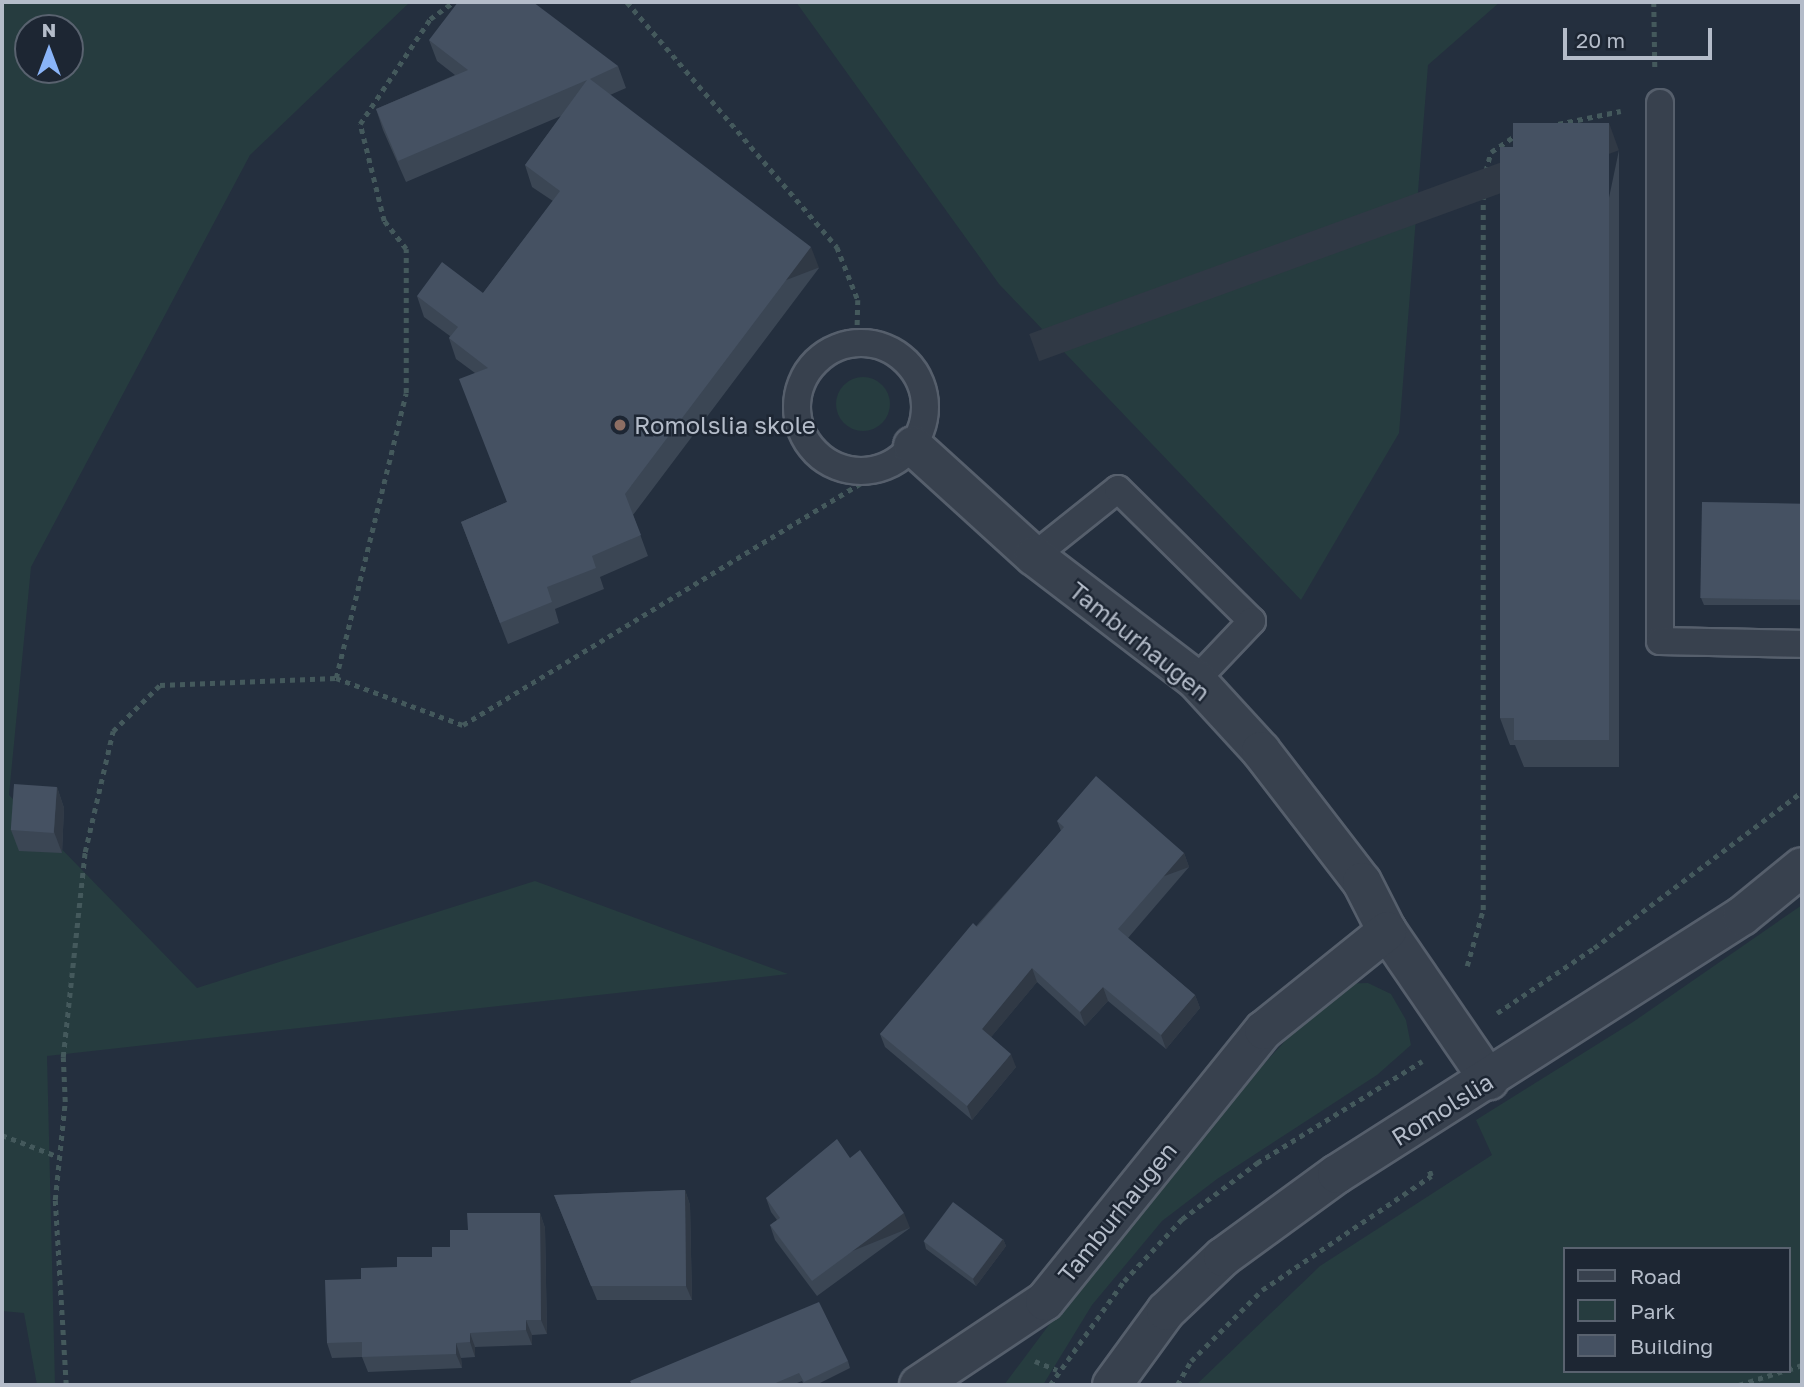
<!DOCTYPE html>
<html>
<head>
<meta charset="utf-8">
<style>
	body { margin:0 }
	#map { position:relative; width:1804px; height:1387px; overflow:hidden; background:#242f3e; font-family:"Golos Text",sans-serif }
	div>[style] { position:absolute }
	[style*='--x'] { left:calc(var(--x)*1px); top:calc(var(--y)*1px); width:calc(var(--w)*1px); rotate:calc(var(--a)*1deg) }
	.green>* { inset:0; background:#263c3f }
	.round { border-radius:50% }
	.path>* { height:4.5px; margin-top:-2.25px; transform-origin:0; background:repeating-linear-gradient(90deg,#44595c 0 5px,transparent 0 10px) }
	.roads { filter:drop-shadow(2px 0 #565f6c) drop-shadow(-2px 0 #565f6c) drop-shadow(0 2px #565f6c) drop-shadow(0 -2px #565f6c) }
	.service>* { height:26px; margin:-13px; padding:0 13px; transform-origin:13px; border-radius:13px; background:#38414e }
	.service>.ring { margin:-13px; padding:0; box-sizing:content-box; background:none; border:26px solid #38414e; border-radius:50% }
	.minor>* { height:38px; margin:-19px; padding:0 19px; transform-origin:19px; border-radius:19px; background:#38414e }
	.tertiary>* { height:38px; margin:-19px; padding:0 19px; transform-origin:19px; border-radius:19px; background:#38414e }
	.wall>* { inset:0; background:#3b4654 }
	.shaded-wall>* { inset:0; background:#303945; transform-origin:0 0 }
	.building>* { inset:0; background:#455162; transform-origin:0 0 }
	.dots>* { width:19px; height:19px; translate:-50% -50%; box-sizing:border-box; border:4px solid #1d2633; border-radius:50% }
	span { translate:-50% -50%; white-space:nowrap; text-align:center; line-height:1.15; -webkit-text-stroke:5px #1d2633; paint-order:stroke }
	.poi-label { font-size:24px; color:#b4bcc9 }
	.left { translate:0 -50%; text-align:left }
	.street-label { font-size:24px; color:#b4bcc9 }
	.frame { position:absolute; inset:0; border:4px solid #b4bcc9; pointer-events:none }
	.legend { position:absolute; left:1563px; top:1247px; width:228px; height:126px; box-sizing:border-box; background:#1d2633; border:2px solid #59626f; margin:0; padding:9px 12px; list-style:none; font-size:21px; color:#b4bcc9 }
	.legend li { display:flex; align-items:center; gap:14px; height:35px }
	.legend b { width:35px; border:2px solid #59626f }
	.north { position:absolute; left:14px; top:14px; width:70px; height:70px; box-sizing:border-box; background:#1d2633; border:2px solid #59626f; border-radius:50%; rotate:0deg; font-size:19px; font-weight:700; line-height:28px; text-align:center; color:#b4bcc9 }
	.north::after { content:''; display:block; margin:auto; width:24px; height:32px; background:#8ab4f8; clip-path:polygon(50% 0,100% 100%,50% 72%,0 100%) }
	.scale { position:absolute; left:1563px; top:28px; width:149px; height:32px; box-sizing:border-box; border:4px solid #b4bcc9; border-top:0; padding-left:9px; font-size:21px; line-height:24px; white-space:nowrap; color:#b4bcc9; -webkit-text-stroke:5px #1d2633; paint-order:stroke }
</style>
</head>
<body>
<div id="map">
	<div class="green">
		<i style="clip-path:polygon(evenodd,2px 2px,410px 2px,250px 155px,31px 567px,9px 795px,197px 988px,535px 881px,788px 974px,47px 1056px,55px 1385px,37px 1385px,24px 1313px,2px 1311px,2px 2px,28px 28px,70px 28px,70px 70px,28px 70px,28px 28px)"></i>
		<i style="clip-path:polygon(796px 2px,1500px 2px,1428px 65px,1399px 433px,1301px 600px,999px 284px)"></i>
		<i class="round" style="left:836px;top:377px;width:54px;height:54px"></i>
		<i style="clip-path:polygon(evenodd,1802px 905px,1802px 1385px,1196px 1385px,1320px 1266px,1492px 1155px,1476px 1120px,1633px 1022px,1802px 905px,1564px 1249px,1788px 1249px,1788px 1371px,1564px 1371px,1564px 1249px)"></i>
		<i style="clip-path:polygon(1368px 983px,1391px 994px,1406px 1020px,1411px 1045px,1377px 1075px,1217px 1179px,1162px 1221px,1092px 1305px,1043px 1385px,1004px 1385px,1117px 1234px,1261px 1067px,1338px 984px)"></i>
	</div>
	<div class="path">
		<i style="--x:627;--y:2;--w:323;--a:49.4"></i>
		<i style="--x:837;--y:247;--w:57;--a:68.4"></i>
		<i style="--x:858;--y:300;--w:42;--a:91.4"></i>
		<i style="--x:1654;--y:2;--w:65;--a:89.1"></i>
		<i style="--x:1558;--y:124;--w:64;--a:-11.7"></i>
		<i style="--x:336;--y:678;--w:293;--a:-76.2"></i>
		<i style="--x:406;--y:393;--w:144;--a:-90"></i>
		<i style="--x:406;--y:249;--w:36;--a:-128"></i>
		<i style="--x:384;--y:221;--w:100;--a:-103.9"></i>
		<i style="--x:360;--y:124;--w:126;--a:-56.3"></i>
		<i style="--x:430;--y:19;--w:29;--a:-36"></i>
		<i style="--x:1467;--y:966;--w:58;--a:-74.1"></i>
		<i style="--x:1483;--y:910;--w:729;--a:-90"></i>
		<i style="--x:1483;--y:181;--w:30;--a:-75"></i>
		<i style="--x:1491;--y:152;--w:34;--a:-34"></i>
		<i style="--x:1497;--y:1013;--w:117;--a:-33.8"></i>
		<i style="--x:1594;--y:948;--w:260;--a:-36.9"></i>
		<i style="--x:2;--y:1135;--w:61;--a:21.1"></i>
		<i style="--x:1035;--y:1361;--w:24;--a:22"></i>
		<i style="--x:1788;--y:1370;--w:15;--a:-20"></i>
		<i style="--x:66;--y:1385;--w:185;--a:-93.4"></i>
		<i style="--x:55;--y:1200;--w:99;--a:-84.2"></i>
		<i style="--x:65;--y:1102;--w:45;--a:-92.5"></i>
		<i style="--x:63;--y:1057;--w:206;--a:-83.9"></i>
		<i style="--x:85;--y:852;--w:124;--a:-77"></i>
		<i style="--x:113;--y:731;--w:66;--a:-44.4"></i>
		<i style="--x:160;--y:685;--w:176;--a:-2.3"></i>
		<i style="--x:336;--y:678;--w:135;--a:20.3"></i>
		<i style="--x:463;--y:725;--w:485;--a:-31.3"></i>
		<i style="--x:1050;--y:1385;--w:128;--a:-54.6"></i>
		<i style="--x:1124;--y:1281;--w:85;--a:-46.9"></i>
		<i style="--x:1182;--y:1219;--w:94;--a:-36.7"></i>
		<i style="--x:1257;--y:1163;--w:194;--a:-31.7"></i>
		<i style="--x:1177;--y:1385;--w:28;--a:-60"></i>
		<i style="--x:1191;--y:1361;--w:100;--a:-45"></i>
		<i style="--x:1262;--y:1290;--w:204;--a:-34"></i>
		<i style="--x:1431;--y:1176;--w:9;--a:-108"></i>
		<i style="--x:1739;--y:1385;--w:46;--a:-17.7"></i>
	</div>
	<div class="roads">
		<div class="service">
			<i style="--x:1660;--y:103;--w:538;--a:90"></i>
			<i style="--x:1660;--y:641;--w:142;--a:1.2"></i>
			<i class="ring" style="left:797px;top:343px;width:102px;height:102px"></i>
			<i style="--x:1034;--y:556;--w:107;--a:-38.6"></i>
			<i style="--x:1118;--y:489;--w:188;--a:44.6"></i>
			<i style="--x:1252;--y:621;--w:81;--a:133.5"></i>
		</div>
		<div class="minor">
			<i style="--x:913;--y:446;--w:164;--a:42.3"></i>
			<i style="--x:1034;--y:556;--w:204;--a:37.4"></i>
			<i style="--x:1196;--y:680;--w:96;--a:47.5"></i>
			<i style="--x:1261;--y:751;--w:165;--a:52.4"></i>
			<i style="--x:1362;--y:882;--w:55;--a:63"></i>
			<i style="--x:1387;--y:931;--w:181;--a:55.6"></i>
			<i style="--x:919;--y:1385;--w:151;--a:-33.7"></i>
			<i style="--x:1045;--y:1301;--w:348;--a:-51.1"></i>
			<i style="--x:1264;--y:1030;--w:158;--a:-38.8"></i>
		</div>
		<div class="tertiary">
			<i style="--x:1112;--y:1385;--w:92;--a:-53.9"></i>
			<i style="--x:1166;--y:1311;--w:79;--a:-43.5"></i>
			<i style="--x:1223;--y:1257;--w:141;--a:-36.1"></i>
			<i style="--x:1337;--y:1174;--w:480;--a:-32.5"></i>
			<i style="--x:1742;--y:916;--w:77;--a:-39.2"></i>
		</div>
	</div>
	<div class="wall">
		<i style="clip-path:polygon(429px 40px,618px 66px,626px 88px,610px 95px,819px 268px,633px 515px,648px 556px,600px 577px,604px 589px,555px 609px,559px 623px,508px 644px,461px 522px,507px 502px,475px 373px,456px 359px,449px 338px,450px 336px,424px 317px,417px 296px,483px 293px,553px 201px,532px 187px,525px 165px,561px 116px,406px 182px,383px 130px,376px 109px,455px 75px,437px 61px)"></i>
		<i style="clip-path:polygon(1619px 150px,1619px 767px,1524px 767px,1515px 745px,1510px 745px,1500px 718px)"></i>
		<i style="clip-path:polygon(1802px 503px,1802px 605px,1704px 605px,1701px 598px)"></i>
		<i style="clip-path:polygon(57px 787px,64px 808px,62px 853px,19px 851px,11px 830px)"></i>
		<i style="clip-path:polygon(1057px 821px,1184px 853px,1189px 867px,1128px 938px,1195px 995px,1200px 1008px,1166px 1049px,1108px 1001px,1085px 1026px,1037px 982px,991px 1037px,1016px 1067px,972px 1120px,885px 1047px,880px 1034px,1061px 831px)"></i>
		<i style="clip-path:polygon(850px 1158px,910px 1228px,817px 1296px,775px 1240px,770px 1225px,777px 1220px,771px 1212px,766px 1198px)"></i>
		<i style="clip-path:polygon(685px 1190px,690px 1205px,692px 1300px,597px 1300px,554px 1195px)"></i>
		<i style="clip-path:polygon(540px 1213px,545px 1228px,547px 1334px,532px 1335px,532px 1345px,475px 1347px,475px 1357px,461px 1358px,462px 1368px,368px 1372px,362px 1357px,332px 1358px,327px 1343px,361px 1279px,432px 1257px,450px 1247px,468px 1230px)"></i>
		<i style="clip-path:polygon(1003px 1239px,1006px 1246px,976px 1286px,926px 1249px,924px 1241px)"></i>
		<i style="clip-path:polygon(848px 1361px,850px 1368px,816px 1385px,804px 1385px,802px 1381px,792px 1385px,632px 1385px)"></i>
	</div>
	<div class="shaded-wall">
		<i style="left:1609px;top:123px;width:29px;height:617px;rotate:70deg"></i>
		<i style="left:811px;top:247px;width:22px;height:309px;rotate:69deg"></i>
		<i style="clip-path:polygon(57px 787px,64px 808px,62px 853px,54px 832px)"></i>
		<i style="left:1184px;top:853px;width:15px;height:101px;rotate:70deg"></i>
		<i style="clip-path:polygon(1032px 968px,1037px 982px,987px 1042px,982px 1029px)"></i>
		<i style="clip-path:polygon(1103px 987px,1108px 1001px,1085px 1026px,1080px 1012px)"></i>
		<i style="clip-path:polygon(1195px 995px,1200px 1008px,1166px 1049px,1161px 1035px)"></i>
		<i style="clip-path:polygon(1011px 1054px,1016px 1067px,972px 1120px,967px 1106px)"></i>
		<i style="clip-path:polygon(685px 1190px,690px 1205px,692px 1300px,686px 1286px)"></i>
		<i style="clip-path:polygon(540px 1213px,545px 1228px,547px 1334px,541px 1320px)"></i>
		<i style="left:904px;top:1213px;width:16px;height:114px;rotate:68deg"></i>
		<i style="clip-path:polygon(1003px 1239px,1006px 1246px,976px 1286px,973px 1279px)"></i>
		<i style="clip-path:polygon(526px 1320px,532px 1335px,532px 1345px,526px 1330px)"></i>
		<i style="clip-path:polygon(470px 1333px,475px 1347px,475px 1357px,470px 1342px)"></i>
		<i style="clip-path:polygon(456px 1343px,461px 1358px,462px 1368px,456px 1354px)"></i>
	</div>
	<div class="building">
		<i style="clip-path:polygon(458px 2px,533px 2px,618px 66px,590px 79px,811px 247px,625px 494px,641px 535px,592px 556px,596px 568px,547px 587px,552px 602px,500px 623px,461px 522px,507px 502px,459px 379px,488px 368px,449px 338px,458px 327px,417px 296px,442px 262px,483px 293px,560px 191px,525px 165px,587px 80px,398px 161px,376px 109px,468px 70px,429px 40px)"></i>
		<i style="clip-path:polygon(1513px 123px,1609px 123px,1609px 740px,1514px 740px,1514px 718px,1500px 718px,1500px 147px,1513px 147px)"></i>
		<i style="left:1702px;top:502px;width:100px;height:96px;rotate:1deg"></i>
		<i style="clip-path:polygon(1096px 776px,1184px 853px,1118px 929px,1195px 995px,1161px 1035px,1103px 987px,1080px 1012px,1032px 968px,982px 1029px,1011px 1054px,967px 1106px,880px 1034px,973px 923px,977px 927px,1064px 827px,1057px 821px)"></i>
		<i style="left:14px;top:784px;width:43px;height:46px;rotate:4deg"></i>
		<i style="clip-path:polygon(837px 1139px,850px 1158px,860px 1150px,904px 1213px,812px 1281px,770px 1225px,780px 1218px,766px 1198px)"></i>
		<i style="clip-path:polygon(685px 1190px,686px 1286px,591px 1286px,554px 1195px)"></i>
		<i style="left:953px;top:1202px;width:62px;height:49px;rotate:37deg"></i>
		<i style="clip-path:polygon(467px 1213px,540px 1213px,541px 1320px,526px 1320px,526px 1330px,470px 1333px,470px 1342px,456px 1343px,456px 1354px,362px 1357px,362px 1342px,327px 1343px,325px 1280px,361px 1279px,361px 1268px,397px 1267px,397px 1257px,432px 1257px,432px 1247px,450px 1247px,450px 1230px,468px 1230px)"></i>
		<i style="clip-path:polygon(819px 1302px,848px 1361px,804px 1382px,799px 1373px,771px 1385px,632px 1385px,630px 1381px)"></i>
	</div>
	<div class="dots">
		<i style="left:620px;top:425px;background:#8d6e63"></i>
	</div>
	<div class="poi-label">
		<span class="left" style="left:634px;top:425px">Romolslia skole</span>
	</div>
	<div class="street-label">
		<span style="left:1140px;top:641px;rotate:39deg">Tamburhaugen</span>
		<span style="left:1442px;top:1109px;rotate:-32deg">Romolslia</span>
		<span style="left:1117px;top:1212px;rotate:-51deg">Tamburhaugen</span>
	</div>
	<div class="frame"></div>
	<ul class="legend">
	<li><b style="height:9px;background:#38414e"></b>Road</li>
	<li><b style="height:19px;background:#263c3f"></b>Park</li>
	<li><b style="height:19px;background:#455162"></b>Building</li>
	</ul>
	<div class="north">N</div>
	<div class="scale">20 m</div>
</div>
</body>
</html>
